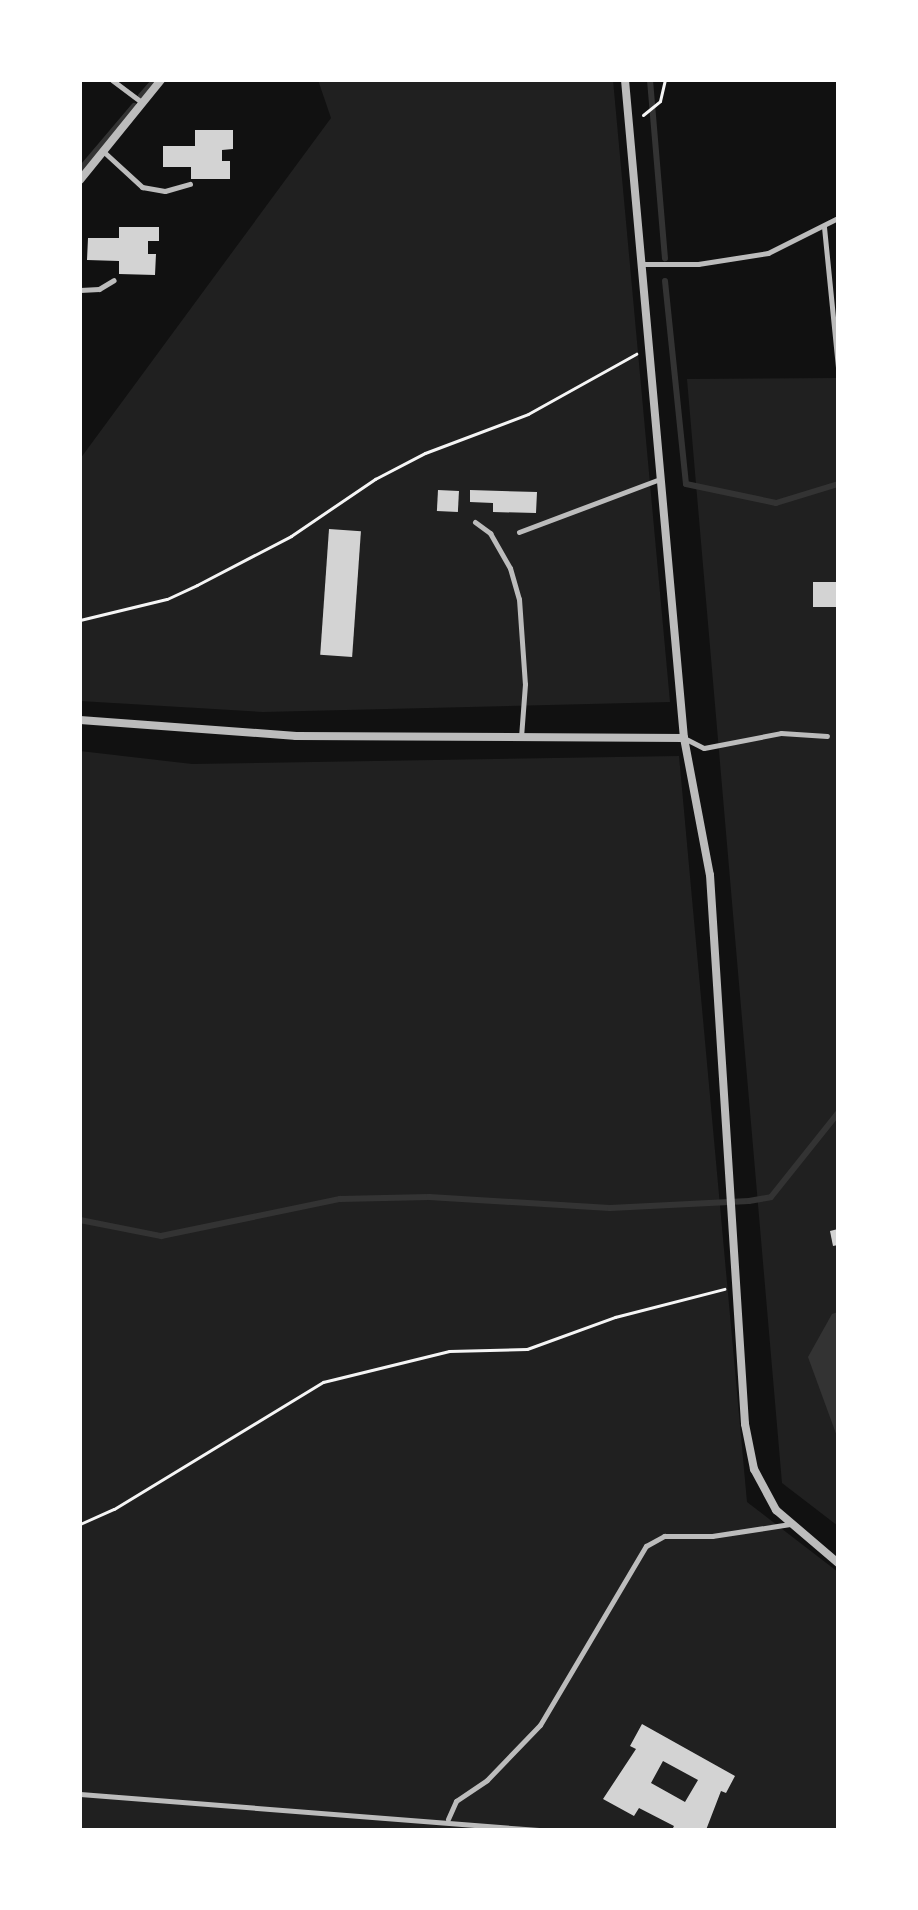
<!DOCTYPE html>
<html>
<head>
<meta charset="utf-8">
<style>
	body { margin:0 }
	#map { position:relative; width:918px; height:1910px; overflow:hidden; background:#111; font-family:"Times New Roman",serif }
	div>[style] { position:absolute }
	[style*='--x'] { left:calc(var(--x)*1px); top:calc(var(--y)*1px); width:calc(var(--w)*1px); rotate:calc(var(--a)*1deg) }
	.green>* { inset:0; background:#202020 }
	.water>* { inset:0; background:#333 }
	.stream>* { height:6px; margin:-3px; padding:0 3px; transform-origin:3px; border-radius:3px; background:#333 }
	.building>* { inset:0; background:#d3d3d3; transform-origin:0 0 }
	.path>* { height:3px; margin:-1.5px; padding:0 1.5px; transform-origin:1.5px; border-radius:1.5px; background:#f5f5f5 }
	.service>* { height:5px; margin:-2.5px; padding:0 2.5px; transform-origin:2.5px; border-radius:2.5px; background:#bcbcbc }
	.minor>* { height:8px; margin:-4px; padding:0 4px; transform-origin:4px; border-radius:4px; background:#bcbcbc }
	span { translate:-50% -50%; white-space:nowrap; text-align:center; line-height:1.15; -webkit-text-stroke:6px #fff; paint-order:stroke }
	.frame { position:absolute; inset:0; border:82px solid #fff; pointer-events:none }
</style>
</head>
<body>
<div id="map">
	<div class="green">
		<i style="clip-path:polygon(318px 80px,613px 80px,670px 702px,263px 712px,80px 701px,80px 459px,331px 118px)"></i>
		<i style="clip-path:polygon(838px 378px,838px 1526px,782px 1483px,687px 379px)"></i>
		<i style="clip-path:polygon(80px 751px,192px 764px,679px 756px,747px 1502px,838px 1572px,838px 1830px,80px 1830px)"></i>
	</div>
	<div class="water">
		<i style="clip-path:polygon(838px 1312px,838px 1439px,808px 1357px,832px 1314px)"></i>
	</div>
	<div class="stream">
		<i style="--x:650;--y:80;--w:179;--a:85.2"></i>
		<i style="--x:141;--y:96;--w:21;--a:-49"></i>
		<i style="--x:80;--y:170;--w:84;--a:-49.8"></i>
		<i style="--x:665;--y:281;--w:204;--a:84.1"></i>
		<i style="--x:686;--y:484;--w:92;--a:11.9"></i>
		<i style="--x:776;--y:503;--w:65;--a:-17"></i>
		<i style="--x:80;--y:1220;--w:83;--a:11.2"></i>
		<i style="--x:161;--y:1236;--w:183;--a:-11.7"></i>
		<i style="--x:340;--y:1199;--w:89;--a:-1.3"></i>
		<i style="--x:429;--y:1197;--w:181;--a:3.5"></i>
		<i style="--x:610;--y:1208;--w:139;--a:-2.9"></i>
		<i style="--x:749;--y:1201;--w:22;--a:-10"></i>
		<i style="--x:771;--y:1197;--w:107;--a:-51.4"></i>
	</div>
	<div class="building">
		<i style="clip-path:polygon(195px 130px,233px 130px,233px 149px,222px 150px,222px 161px,230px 161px,230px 179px,191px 179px,191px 167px,163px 167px,163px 146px,195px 146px)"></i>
		<i style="clip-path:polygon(119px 227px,159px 227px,159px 241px,148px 241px,148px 254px,156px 254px,155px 275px,119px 274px,119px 261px,87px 260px,88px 238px,119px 238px)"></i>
		<i style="left:438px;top:490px;width:21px;height:21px;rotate:3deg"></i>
		<i style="clip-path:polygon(470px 490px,537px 492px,536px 513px,493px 512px,493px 503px,470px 502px)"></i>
		<i style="left:329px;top:529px;width:32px;height:126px;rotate:4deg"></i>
		<i style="left:813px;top:582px;width:25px;height:25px"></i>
		<i style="clip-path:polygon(838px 1229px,838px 1245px,833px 1246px,830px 1231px)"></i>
		<i style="clip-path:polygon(evenodd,642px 1724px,735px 1776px,726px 1793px,721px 1791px,706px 1830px,672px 1830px,674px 1826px,639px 1808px,634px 1816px,603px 1799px,636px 1749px,630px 1746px,642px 1724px,663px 1761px,698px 1780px,685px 1802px,651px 1783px,663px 1761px)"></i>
	</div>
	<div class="path">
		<i style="--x:643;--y:115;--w:22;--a:-39"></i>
		<i style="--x:660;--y:101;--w:22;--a:-77"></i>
		<i style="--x:80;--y:620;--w:89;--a:-13.6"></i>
		<i style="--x:167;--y:599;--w:33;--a:-25"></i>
		<i style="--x:197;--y:585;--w:106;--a:-27.5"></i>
		<i style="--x:291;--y:536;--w:102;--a:-34.2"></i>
		<i style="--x:375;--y:479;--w:56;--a:-27.5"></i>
		<i style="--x:425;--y:453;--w:110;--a:-20.7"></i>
		<i style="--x:528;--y:414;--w:124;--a:-29.1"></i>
		<i style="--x:80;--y:1524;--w:37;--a:-24"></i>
		<i style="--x:114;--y:1509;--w:245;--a:-31.3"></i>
		<i style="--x:323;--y:1382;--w:130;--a:-13.8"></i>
		<i style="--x:449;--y:1351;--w:78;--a:-1.5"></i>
		<i style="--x:527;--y:1349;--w:94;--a:-20"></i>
		<i style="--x:615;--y:1317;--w:113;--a:-14.4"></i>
	</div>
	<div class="service">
		<i style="--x:112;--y:80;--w:38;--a:37"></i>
		<i style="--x:104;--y:152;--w:52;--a:42.6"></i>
		<i style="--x:142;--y:187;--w:23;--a:10"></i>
		<i style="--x:165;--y:191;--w:26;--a:-16"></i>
		<i style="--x:824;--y:227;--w:141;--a:84.3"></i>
		<i style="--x:642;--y:264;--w:56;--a:0"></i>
		<i style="--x:698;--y:264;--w:71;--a:-8.9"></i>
		<i style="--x:768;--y:253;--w:78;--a:-26.6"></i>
		<i style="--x:80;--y:290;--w:19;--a:-3"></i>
		<i style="--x:99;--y:289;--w:17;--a:-31"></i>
		<i style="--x:475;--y:522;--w:19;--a:36"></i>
		<i style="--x:490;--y:533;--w:40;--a:60.3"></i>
		<i style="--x:510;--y:568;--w:32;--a:74"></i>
		<i style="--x:519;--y:599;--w:85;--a:86"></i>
		<i style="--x:525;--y:684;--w:53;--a:94.3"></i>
		<i style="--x:519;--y:532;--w:147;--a:-20.6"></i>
		<i style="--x:684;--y:738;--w:22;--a:27"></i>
		<i style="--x:704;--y:748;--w:78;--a:-11"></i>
		<i style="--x:781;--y:733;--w:46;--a:3.7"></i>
		<i style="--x:80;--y:1794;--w:460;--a:4.5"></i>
		<i style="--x:448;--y:1819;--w:20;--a:-66"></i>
		<i style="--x:456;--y:1801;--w:37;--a:-34"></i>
		<i style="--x:487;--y:1780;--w:76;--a:-46.1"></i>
		<i style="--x:540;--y:1725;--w:208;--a:-59.4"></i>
		<i style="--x:646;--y:1546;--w:21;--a:-29"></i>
		<i style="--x:664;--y:1536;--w:48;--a:0"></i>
		<i style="--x:712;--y:1536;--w:79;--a:-8.7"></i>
	</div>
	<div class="minor">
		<i style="--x:625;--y:80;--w:661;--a:84.88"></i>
		<i style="--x:684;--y:738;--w:139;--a:79.3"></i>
		<i style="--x:710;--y:875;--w:550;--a:86.35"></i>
		<i style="--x:745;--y:1424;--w:46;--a:78.7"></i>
		<i style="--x:754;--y:1469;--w:47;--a:61.8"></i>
		<i style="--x:776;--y:1510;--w:82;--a:40.5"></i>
		<i style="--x:80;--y:180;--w:129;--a:-51"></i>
		<i style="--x:80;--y:720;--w:217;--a:4.2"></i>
		<i style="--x:296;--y:736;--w:388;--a:0.3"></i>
	</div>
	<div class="frame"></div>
</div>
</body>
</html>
